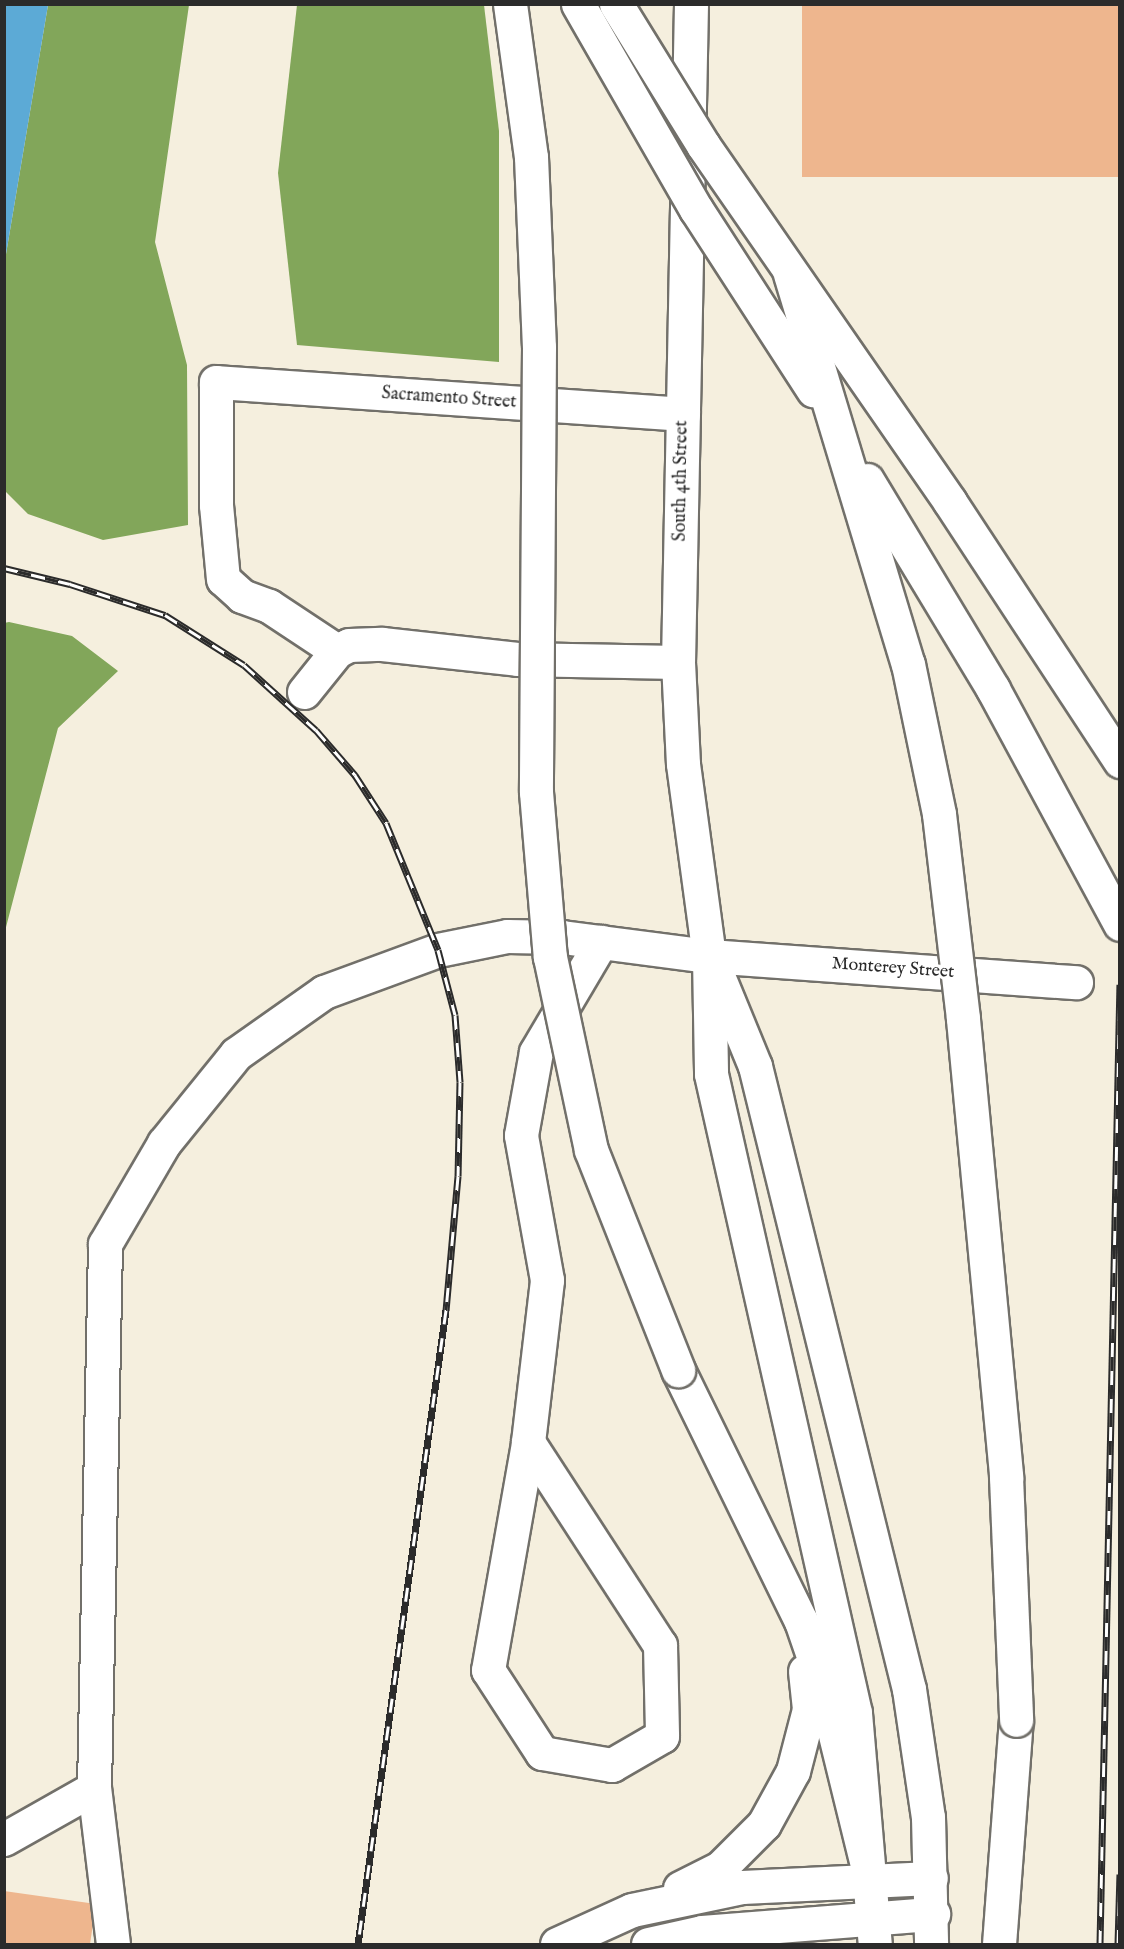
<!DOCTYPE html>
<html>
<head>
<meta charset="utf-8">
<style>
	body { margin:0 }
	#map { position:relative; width:1124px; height:1949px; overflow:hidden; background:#f5efde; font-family:"IM FELL English",serif }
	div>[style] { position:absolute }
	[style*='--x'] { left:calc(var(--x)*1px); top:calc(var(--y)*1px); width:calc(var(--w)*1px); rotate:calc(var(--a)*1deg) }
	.forest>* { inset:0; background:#82a65a }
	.water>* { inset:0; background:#5caad6 }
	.building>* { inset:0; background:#eeb68e; transform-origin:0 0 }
	.roads { filter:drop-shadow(2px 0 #72706a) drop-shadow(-2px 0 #72706a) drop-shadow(0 2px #72706a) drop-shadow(0 -2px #72706a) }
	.minor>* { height:33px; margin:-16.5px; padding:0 16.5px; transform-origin:16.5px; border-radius:16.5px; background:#fff }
	.major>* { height:33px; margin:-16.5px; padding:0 16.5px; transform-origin:16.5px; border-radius:16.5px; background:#fff }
	.highway>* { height:33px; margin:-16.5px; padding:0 16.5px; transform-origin:16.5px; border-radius:16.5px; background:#fff }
	.rail>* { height:7px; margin-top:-3.5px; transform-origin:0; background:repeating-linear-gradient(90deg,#fff 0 14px,#2b2b2b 0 28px); box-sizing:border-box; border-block:2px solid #2b2b2b }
	.bridges { filter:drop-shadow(2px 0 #72706a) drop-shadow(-2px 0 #72706a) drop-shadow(0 2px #72706a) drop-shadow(0 -2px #72706a) }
	.highway-bridge>* { height:33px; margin:-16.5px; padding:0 16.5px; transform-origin:16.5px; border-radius:16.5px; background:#fff }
	span { translate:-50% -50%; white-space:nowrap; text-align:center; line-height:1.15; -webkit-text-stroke:6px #fff; paint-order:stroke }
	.street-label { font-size:18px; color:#2b2b2b }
	.frame { position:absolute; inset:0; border:6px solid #2b2b2b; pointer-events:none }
</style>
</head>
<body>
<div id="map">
	<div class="forest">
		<i style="clip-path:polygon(48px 5px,189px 5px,155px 242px,187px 365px,188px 525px,103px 540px,28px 514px,5px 491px,5px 260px)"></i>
		<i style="clip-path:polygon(297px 5px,484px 5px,499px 131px,499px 362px,297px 345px,278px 173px)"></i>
		<i style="clip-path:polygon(9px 622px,72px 636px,118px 671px,58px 728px,5px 931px,4px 623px)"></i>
	</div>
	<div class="water">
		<i style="clip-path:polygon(5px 4px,48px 5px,5px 260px,4px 5px)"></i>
	</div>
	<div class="building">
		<i style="left:802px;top:4px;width:318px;height:173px"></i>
		<i style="clip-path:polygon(4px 1891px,96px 1904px,90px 1944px,4px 1944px)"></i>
	</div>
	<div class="roads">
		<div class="minor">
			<i style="--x:337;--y:651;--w:82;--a:-146.5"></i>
			<i style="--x:269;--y:606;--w:29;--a:-160"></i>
			<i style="--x:242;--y:596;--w:25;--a:-138"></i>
			<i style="--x:223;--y:579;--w:74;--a:-95.4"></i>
			<i style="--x:216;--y:505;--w:123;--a:-90"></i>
			<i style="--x:216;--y:382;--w:468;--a:3.9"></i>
			<i style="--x:304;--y:692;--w:53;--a:-51.2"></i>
			<i style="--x:337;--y:651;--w:13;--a:-27"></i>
			<i style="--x:349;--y:645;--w:33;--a:-2"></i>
			<i style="--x:382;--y:644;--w:136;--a:6.3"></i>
			<i style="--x:517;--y:659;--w:161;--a:1.1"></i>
			<i style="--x:528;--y:1442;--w:242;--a:57"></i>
			<i style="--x:660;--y:1645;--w:91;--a:88.7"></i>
			<i style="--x:662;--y:1736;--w:58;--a:149.9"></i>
			<i style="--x:612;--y:1765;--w:71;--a:-170.3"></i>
			<i style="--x:542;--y:1753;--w:99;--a:-123"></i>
			<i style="--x:488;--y:1670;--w:231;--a:-80"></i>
			<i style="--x:528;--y:1442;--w:163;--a:-83.3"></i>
			<i style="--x:547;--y:1280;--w:147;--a:-100.2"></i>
			<i style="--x:521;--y:1135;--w:84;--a:-79.8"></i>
			<i style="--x:536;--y:1052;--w:128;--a:-59.4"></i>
			<i style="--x:4;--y:1839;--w:103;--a:-29.5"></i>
			<i style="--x:113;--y:1944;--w:157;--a:-96.9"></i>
			<i style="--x:94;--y:1788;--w:544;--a:-88.84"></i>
			<i style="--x:105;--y:1244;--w:117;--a:-59.7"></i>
			<i style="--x:164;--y:1143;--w:114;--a:-51"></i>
			<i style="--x:236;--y:1054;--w:108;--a:-35.2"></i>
			<i style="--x:324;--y:992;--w:121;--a:-20.2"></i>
			<i style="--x:438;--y:950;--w:70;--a:-11.5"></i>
			<i style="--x:507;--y:936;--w:55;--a:1"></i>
			<i style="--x:562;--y:937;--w:148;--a:7.4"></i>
			<i style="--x:709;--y:956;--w:368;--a:4.1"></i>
		</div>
		<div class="major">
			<i style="--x:691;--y:4;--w:658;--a:91.13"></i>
			<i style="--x:678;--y:662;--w:102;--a:87.2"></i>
			<i style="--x:683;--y:764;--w:194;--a:82.3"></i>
			<i style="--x:709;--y:956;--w:118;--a:89"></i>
			<i style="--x:711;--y:1074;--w:655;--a:77.3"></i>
			<i style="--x:855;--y:1713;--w:232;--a:85.1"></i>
			<i style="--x:716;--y:971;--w:103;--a:67.7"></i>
			<i style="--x:755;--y:1066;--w:642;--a:76.12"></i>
			<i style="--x:909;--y:1689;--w:129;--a:81.6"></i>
			<i style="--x:928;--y:1817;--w:127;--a:88.6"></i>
		</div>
		<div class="highway">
			<i style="--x:678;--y:1370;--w:280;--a:63.9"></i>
			<i style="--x:801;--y:1621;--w:65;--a:71"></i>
			<i style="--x:822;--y:1682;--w:206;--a:76.2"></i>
			<i style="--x:680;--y:1888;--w:45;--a:-26.6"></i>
			<i style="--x:720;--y:1868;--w:62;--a:-45"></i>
			<i style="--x:764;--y:1824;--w:60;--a:-61.3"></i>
			<i style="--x:793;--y:1771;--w:64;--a:-75.5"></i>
			<i style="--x:809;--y:1709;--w:38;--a:-96"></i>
			<i style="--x:557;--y:1944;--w:82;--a:-24.4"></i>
			<i style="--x:632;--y:1910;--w:112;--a:-11.8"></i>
			<i style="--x:742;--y:1887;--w:189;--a:-2.7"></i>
			<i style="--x:648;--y:1944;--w:55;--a:-12.5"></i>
			<i style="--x:702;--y:1932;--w:232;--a:-4.5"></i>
			<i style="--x:999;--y:1944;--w:225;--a:-85.7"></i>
		</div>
	</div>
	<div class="rail">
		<i style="--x:4;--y:568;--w:68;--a:13.6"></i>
		<i style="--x:70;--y:584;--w:100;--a:18.1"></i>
		<i style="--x:165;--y:615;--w:93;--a:32.3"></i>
		<i style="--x:244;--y:665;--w:97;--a:42.1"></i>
		<i style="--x:316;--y:730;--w:60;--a:49.1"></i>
		<i style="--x:355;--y:775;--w:57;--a:57.1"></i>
		<i style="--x:386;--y:823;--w:137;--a:67.7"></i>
		<i style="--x:438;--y:950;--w:67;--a:75.3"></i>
		<i style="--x:455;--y:1015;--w:67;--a:85.7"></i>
		<i style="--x:460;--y:1082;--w:94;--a:91.2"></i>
		<i style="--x:458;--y:1176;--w:135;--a:95.1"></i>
		<i style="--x:446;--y:1310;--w:640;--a:97.9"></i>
		<i style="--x:1100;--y:1944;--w:960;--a:-88.81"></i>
		<i style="--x:1118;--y:1944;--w:70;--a:-88.4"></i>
	</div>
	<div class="bridges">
		<div class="highway-bridge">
			<i style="--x:510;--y:4;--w:154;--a:82.2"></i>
			<i style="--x:531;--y:157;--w:190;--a:87.6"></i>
			<i style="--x:539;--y:347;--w:445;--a:90.4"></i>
			<i style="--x:536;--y:792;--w:166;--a:85.2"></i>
			<i style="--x:550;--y:957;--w:197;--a:78"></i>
			<i style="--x:591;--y:1150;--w:237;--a:68.4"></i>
			<i style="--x:578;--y:4;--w:237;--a:60.1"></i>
			<i style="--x:696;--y:209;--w:216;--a:57.1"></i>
			<i style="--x:616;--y:4;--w:166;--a:58.3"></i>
			<i style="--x:703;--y:145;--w:434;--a:55.3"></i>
			<i style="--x:950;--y:502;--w:310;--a:56.7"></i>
			<i style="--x:790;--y:274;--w:407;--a:73.2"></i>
			<i style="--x:908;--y:664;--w:153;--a:78.3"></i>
			<i style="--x:939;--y:814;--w:206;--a:83.3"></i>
			<i style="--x:963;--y:1019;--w:460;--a:84.6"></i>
			<i style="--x:1006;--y:1477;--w:243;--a:87.6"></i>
			<i style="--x:867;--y:480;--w:244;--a:58.9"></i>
			<i style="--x:993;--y:689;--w:267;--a:61.6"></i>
		</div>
	</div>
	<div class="street-label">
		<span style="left:449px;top:399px;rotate:4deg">Sacramento Street</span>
		<span style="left:682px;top:481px;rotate:-89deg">South 4th Street</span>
		<span style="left:893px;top:969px;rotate:4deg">Monterey Street</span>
	</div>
	<div class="frame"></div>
</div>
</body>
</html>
